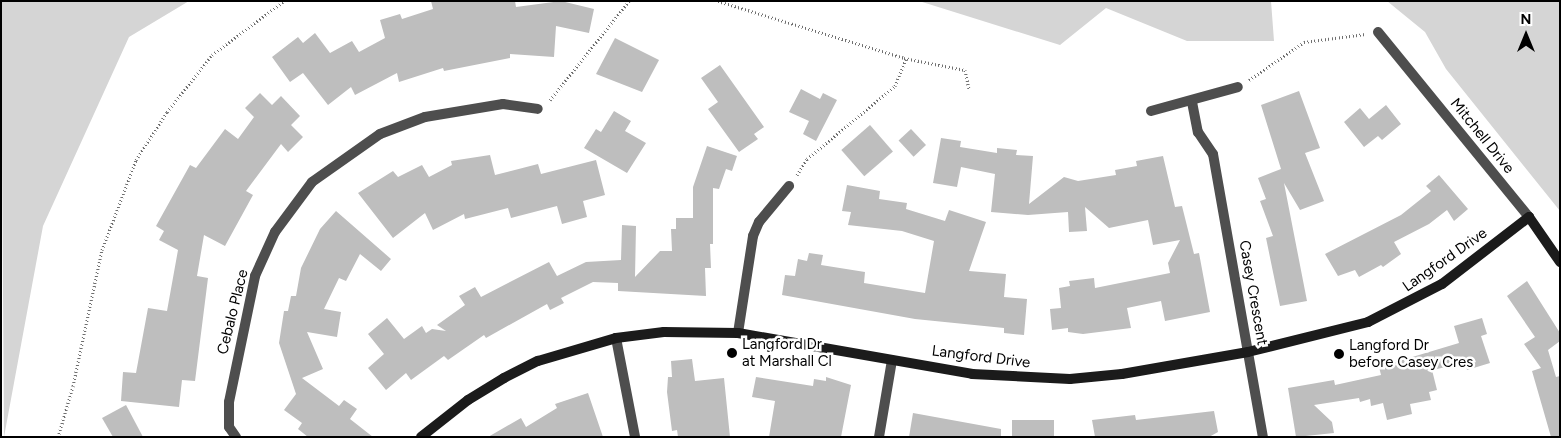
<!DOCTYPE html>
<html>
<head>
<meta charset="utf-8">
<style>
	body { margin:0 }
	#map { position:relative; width:1561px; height:438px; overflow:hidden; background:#fff; font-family:Figtree,sans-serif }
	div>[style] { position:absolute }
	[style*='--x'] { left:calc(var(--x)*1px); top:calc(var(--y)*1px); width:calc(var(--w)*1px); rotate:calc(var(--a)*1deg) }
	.green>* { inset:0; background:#d5d5d5 }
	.building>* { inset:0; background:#bebebe; transform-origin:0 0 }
	.path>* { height:3px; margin-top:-1.5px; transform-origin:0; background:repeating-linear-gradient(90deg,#707070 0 1px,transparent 0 3.5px) }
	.lane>* { height:10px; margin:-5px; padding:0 5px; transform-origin:5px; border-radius:5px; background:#4e4e4e }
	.street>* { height:10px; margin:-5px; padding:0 5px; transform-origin:5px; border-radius:5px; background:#4e4e4e }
	.secondary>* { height:10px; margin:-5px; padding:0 5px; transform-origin:5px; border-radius:5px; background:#1b1b1b }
	.dots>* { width:14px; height:14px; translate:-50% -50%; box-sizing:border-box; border:2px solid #fff; border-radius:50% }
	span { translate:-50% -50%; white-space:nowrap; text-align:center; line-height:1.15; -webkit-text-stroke:5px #fff; paint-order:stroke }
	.street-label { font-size:15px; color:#000 }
	.poi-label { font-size:15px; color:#000 }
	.left { translate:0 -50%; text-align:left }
	.frame { position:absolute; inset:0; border:2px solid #000; pointer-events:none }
	.north { position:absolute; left:1501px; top:10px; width:50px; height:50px; -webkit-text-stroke:4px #fff; paint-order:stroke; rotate:0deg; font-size:14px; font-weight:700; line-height:20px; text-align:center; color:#000 }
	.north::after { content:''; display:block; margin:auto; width:18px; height:22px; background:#000; clip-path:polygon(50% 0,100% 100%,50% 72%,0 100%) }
</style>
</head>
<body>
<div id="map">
	<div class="green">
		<i style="clip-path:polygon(1px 1px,189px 1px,129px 37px,43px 226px,4px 437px)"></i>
		<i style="clip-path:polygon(919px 1px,1271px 1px,1274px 41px,1187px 41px,1106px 8px,1060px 45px)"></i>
		<i style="clip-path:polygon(1387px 1px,1560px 1px,1560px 211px,1446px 69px,1425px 32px)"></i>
	</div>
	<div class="building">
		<i style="clip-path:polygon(431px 1px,515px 1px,516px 7px,561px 1px,594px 9px,589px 33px,556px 26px,554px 57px,510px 54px,510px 58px,444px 71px,443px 68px,399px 82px,397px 73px,355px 95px,351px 87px,328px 105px,303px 73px,290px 82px,272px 57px,298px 37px,303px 43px,315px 33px,330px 53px,352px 41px,359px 52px,385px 38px,380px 20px,400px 14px,402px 19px,433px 9px)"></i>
		<i style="clip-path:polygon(615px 38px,659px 60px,642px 92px,596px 74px)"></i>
		<i style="clip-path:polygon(720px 65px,764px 127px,754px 134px,758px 139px,739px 152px,708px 109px,718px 102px,701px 78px)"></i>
		<i style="clip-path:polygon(801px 89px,820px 99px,823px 93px,837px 100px,816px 141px,803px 134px,809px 121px,789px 112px)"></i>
		<i style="clip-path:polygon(1299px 91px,1320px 148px,1305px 153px,1324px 201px,1300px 210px,1284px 183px,1307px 301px,1280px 306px,1266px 238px,1273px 236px,1260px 201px,1266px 199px,1258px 178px,1281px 169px,1261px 105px)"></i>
		<i style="clip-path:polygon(260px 93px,272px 105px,281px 96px,300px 116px,291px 125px,303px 137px,288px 152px,281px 144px,246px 191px,253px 195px,225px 246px,204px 235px,197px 276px,208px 278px,195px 381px,182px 380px,179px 407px,121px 401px,123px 372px,136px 373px,148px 308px,167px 311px,178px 250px,159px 240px,164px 231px,156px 226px,190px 165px,196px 168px,225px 129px,238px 139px,254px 117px,245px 108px)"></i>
		<i style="clip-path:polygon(1386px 105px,1401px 124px,1382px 140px,1378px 136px,1364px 147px,1344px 122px,1360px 108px,1369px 119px)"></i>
		<i style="clip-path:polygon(614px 111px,631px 121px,625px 131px,646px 143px,627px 173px,584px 148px,596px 129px,601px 132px)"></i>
		<i style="left:870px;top:125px;width:35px;height:38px;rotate:49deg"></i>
		<i style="left:911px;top:129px;width:22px;height:17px;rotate:47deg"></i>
		<i style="clip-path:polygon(941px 138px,961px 141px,960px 147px,997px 153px,997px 148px,1017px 150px,1016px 155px,1033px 156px,1029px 204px,1064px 177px,1078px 181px,1116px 175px,1115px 170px,1137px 166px,1136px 161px,1163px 156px,1175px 207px,1182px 206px,1194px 254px,1199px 253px,1210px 312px,1165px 321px,1161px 301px,1127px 308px,1131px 328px,1083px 334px,1068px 332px,1068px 328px,1052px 330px,1050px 309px,1061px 308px,1059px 288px,1070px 286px,1069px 281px,1094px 278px,1095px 288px,1170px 273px,1168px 263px,1180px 240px,1153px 245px,1148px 220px,1109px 228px,1085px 207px,1087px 231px,1069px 232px,1068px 212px,1028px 215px,991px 212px,995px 174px,961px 167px,957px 187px,933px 183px)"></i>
		<i style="clip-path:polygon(707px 146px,737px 156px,732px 171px,726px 169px,719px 189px,713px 188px,713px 244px,710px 244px,711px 268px,705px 268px,706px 296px,618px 291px,618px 283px,593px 282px,561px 298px,564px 303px,550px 310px,547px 304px,486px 338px,484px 335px,448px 360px,444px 356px,411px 380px,406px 373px,386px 390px,368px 368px,384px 354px,368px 334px,387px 318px,404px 339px,422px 326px,426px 333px,432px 329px,446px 331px,437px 325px,465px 305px,459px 296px,475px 287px,481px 297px,549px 262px,557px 276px,586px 262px,621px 260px,622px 225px,636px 226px,635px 277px,660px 251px,672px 251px,671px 229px,676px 229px,676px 218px,693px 218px,693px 187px)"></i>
		<i style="clip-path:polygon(490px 155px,495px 175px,538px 164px,541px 174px,596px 160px,605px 195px,583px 201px,587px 217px,562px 224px,557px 206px,511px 218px,508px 208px,465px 219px,464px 214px,433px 230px,425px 213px,393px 238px,358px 193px,393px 171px,398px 177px,422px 165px,429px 177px,452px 165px,451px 161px)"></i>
		<i style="clip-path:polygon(1439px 175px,1468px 209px,1454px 221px,1447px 210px,1429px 224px,1394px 242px,1401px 254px,1383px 267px,1381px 265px,1359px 277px,1355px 270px,1338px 276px,1325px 254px,1401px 215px,1431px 191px,1426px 186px)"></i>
		<i style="clip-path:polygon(847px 185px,880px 191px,879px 199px,907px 203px,906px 209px,945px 221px,949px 210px,986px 222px,969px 271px,1006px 274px,1004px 297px,1027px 299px,1024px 335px,1004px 333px,1004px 328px,915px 319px,782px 295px,785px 275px,795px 276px,798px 259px,807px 261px,809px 253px,823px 255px,821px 265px,865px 272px,864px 283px,925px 293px,934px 241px,902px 231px,848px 225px,851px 212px,842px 211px)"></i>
		<i style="clip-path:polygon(336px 211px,391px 259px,381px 271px,360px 254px,346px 281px,339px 278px,324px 309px,341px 312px,337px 337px,307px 332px,323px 369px,302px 378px,339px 406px,344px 400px,357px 409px,350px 419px,373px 437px,308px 437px,298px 429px,302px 423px,284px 410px,296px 394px,279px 343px,284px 311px,288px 311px,291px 296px,296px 296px,301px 268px,320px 229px)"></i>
		<i style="clip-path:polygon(1527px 281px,1560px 333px,1560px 341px,1548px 350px,1556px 377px,1560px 376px,1560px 437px,1551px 437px,1532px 371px,1541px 368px,1524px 344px,1535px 337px,1507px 296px)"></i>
		<i style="clip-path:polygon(1482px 318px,1487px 334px,1481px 336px,1490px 363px,1467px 370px,1465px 363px,1432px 370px,1437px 390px,1429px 392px,1431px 400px,1410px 404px,1412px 414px,1387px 420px,1383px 403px,1371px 406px,1370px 399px,1360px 402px,1359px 398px,1314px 405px,1332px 422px,1334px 433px,1296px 437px,1288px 388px,1334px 380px,1335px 385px,1381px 375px,1379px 367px,1459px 343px,1454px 326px)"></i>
		<i style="clip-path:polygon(692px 359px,695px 381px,724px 378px,730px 437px,678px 437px,677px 430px,672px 431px,667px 392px,668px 377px,672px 377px,671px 361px)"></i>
		<i style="clip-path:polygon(756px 377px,813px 386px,814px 379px,826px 381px,826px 377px,851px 385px,841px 437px,769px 437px,775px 401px,752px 397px)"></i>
		<i style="clip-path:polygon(588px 393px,603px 437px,488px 437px,521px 418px,526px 427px,557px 408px,555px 404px)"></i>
		<i style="clip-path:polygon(126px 405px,143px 437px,113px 437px,102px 418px)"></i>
		<i style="clip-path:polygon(1214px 411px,1218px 432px,1209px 437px,1095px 437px,1092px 420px,1135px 415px,1136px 420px)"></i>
		<i style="clip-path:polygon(913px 413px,1001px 429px,1001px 437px,909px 437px)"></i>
		<i style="left:1012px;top:420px;width:42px;height:17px"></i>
	</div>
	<div class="path">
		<i style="--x:718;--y:1;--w:195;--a:17"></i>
		<i style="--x:904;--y:58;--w:62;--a:11.1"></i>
		<i style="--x:965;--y:70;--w:19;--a:78"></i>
		<i style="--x:1249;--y:80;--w:67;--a:-34.6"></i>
		<i style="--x:1304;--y:42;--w:62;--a:-7.5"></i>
		<i style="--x:550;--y:100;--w:127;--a:-51.4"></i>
		<i style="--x:797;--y:175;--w:19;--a:-58"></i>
		<i style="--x:807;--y:159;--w:114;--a:-39.7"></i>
		<i style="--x:895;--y:86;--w:29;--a:-68"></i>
		<i style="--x:58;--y:437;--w:53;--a:-73.6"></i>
		<i style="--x:73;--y:386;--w:139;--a:-78"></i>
		<i style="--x:102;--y:250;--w:96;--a:-69.3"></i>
		<i style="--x:136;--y:160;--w:57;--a:-57.1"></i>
		<i style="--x:167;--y:112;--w:73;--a:-51.7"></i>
		<i style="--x:212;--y:55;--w:90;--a:-36.9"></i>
	</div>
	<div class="lane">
		<i style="--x:1192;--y:102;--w:31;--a:79"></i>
		<i style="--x:1198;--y:132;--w:27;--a:56"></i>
		<i style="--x:1151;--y:111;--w:90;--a:-15.4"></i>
	</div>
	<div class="street">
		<i style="--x:1378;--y:32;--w:239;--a:50.8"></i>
		<i style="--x:1213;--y:154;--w:287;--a:80"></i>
		<i style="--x:738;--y:333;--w:98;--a:-81.2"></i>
		<i style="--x:753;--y:236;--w:15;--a:-67"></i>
		<i style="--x:759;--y:222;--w:47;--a:-50.2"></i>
		<i style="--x:616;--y:338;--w:101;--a:79.1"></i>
		<i style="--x:236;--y:437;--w:12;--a:-125"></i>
		<i style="--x:229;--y:427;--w:25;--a:-90"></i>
		<i style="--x:229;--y:402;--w:129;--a:-78.3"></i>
		<i style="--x:255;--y:276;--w:48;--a:-65.6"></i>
		<i style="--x:275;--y:232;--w:62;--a:-53.5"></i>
		<i style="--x:312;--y:182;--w:83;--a:-35.2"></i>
		<i style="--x:380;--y:134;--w:48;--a:-20.7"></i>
		<i style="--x:425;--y:117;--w:79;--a:-9.5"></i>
		<i style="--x:503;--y:104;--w:35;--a:8"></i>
		<i style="--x:879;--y:437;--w:78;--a:-80.4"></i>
	</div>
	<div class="secondary">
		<i style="--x:421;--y:437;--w:60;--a:-38.2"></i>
		<i style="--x:468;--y:400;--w:42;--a:-31.4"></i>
		<i style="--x:504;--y:378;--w:38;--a:-27"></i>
		<i style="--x:538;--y:361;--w:81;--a:-16.4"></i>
		<i style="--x:616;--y:338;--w:48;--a:-7.1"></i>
		<i style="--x:664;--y:332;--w:74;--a:0.8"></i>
		<i style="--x:738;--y:333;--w:238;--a:9.9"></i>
		<i style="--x:972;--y:374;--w:98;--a:2.9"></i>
		<i style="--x:1070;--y:379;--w:52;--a:-5.5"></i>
		<i style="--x:1122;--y:374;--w:128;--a:-9.9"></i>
		<i style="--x:1248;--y:352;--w:124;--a:-14"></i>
		<i style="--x:1368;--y:322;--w:83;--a:-27.2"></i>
		<i style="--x:1442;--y:284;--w:110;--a:-37.6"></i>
		<i style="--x:1529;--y:217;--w:55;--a:55.4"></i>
	</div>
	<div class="dots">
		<i style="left:732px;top:353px;background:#000"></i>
		<i style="left:1339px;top:354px;background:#000"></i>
	</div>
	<div class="street-label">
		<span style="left:1482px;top:136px;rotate:51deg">Mitchell Drive</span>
		<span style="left:1445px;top:260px;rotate:-35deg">Langford Drive</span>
		<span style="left:1253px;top:293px;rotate:80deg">Casey Crescent</span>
		<span style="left:233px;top:312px;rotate:-76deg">Cebalo Place</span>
		<span style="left:981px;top:357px;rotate:7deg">Langford Drive</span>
	</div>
	<div class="poi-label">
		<span class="left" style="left:742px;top:353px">Langford Dr<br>at Marshall Cl</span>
		<span class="left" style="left:1349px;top:354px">Langford Dr<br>before Casey Cres</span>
	</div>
	<div class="frame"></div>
	<div class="north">N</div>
</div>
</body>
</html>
